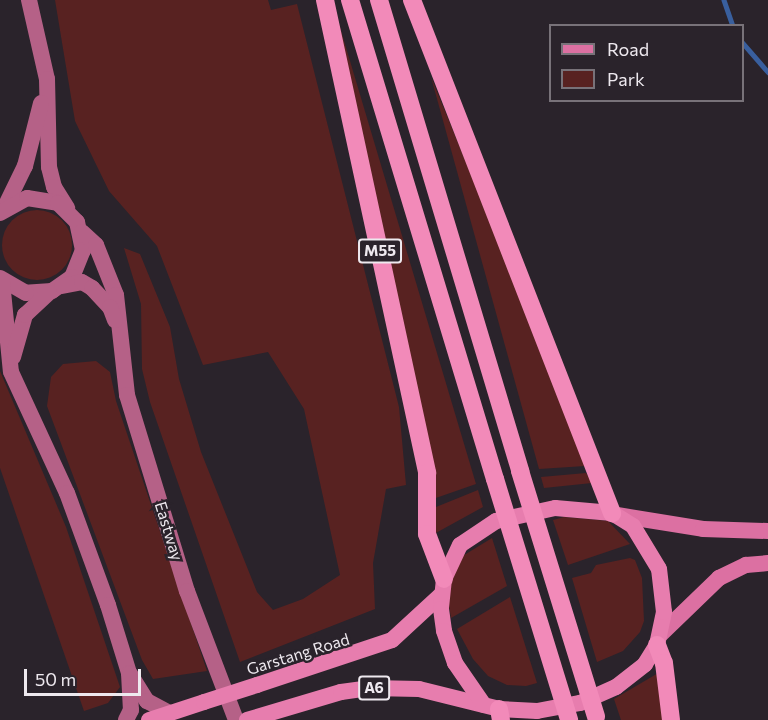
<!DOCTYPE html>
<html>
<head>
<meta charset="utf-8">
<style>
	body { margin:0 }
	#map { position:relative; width:768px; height:720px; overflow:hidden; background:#2a232b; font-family:Commissioner,sans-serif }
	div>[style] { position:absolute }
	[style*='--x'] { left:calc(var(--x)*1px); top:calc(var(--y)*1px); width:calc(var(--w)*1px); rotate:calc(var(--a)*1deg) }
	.green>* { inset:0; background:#582221 }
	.round { border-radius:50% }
	.stream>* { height:4.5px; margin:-2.25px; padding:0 2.25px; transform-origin:2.25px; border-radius:2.25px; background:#395f9e }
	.secondary>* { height:16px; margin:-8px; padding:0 8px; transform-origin:8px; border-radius:8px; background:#b56187 }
	.primary>* { height:16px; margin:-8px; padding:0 8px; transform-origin:8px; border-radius:8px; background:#dc70a2 }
	.trunk>* { height:16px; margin:-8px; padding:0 8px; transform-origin:8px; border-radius:8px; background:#e77dae }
	.motorway>* { height:18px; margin:-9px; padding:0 9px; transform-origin:9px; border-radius:9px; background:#f28ab9 }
	.trunk-bridge>* { height:16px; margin:-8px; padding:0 8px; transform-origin:8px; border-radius:8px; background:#e77dae }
	.motorway-bridge>* { height:18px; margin:-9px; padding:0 9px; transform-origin:9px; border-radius:9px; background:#f28ab9 }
	span { translate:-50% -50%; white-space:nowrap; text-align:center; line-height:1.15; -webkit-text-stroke:5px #2a232b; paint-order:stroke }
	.shield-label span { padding:2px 4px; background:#2a232b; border:2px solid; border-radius:4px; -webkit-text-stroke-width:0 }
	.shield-label { font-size:15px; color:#eee9ef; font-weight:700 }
	.street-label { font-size:16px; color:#eee9ef }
	.legend { position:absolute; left:549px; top:24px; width:195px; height:78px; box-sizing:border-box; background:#2a232b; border:2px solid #787279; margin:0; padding:8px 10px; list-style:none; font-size:18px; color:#eee9ef }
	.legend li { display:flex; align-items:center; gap:12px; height:30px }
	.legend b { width:30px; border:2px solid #787279 }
	.scale { position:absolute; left:24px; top:669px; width:117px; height:27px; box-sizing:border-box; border:3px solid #eee9ef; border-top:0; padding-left:8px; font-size:18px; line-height:21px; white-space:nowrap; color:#eee9ef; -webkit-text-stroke:4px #2a232b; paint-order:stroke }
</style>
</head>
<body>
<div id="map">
	<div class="green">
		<i style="clip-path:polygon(55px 0,268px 0,271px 10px,297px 4px,399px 407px,406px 485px,386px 489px,373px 563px,375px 609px,240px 662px,150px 402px,142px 369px,141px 304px,124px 248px,140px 254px,170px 327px,179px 379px,201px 452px,257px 592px,273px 610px,303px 599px,340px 575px,304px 409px,268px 352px,203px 365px,157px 246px,109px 191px,75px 121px)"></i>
		<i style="clip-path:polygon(336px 14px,476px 484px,433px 499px)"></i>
		<i style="clip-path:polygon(431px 77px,511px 272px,585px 466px,539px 469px)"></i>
		<i class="round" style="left:2px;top:210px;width:70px;height:70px"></i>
		<i style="clip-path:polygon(96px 361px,110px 372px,116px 401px,207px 671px,153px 679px,142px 660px,47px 406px,51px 377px,63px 364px)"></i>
		<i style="clip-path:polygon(0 371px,66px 527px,120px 687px,108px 703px,84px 711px,0 468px)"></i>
		<i style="clip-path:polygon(586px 473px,592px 483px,544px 488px,541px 477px)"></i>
		<i style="clip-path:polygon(478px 490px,483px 507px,434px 534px,436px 507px)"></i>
		<i style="clip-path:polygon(564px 517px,608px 521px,630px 544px,568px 565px,553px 520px)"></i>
		<i style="clip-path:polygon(492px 538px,507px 586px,451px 618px,447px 593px,461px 557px)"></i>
		<i style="clip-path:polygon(630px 558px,635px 560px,642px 578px,644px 621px,640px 632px,623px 651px,597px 662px,572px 578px,591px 573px,596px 565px)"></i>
		<i style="clip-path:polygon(510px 597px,537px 683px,526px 686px,507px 685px,488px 676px,473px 659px,457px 629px)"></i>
		<i style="clip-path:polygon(660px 672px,664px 720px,621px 720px,614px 699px)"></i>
	</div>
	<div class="stream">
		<i style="--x:724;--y:0;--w:28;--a:71"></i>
		<i style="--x:742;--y:42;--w:40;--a:49"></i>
	</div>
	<div class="secondary">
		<i style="--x:29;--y:0;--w:81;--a:77.2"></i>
		<i style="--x:47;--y:79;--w:88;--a:88.7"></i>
		<i style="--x:49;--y:167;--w:21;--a:76"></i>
		<i style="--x:54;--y:187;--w:25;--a:58"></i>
		<i style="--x:4;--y:209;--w:48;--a:-64"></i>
		<i style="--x:25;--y:166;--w:65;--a:-75.7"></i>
		<i style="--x:0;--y:213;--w:31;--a:-29"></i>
		<i style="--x:27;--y:198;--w:31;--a:9"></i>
		<i style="--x:58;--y:203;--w:27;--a:45"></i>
		<i style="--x:77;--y:222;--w:29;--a:78"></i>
		<i style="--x:83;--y:250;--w:29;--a:112"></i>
		<i style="--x:72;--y:277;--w:24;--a:145"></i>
		<i style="--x:52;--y:291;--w:26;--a:176"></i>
		<i style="--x:26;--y:293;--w:30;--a:-150"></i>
		<i style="--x:82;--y:232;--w:19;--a:43"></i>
		<i style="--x:96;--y:245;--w:54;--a:68.2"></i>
		<i style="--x:116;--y:295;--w:101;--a:83.7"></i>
		<i style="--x:127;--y:395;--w:205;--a:73"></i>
		<i style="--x:187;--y:591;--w:138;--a:69.2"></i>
		<i style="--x:2;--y:281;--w:91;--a:84.4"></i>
		<i style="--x:11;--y:372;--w:133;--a:65.2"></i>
		<i style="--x:67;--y:493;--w:119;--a:69.9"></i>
		<i style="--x:108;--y:605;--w:71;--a:72.8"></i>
		<i style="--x:129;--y:673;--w:37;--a:87"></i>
		<i style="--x:131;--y:710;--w:11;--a:117"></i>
		<i style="--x:62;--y:286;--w:20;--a:-11"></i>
		<i style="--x:82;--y:282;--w:12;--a:31"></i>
		<i style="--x:92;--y:288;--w:26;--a:47"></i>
		<i style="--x:110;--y:307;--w:14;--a:69"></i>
		<i style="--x:13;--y:357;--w:44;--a:-74.1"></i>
		<i style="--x:25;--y:315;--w:33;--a:-43"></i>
		<i style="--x:130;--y:674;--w:32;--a:58"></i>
		<i style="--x:147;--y:701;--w:26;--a:28"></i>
	</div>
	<div class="primary">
		<i style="--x:617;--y:515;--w:87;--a:9.2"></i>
		<i style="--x:703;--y:529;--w:65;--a:1.8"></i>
		<i style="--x:661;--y:634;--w:81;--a:-44"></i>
		<i style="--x:719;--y:578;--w:30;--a:-26"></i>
		<i style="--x:746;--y:565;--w:22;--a:-5"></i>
	</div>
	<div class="trunk">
		<i style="--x:257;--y:685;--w:142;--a:-18.4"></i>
		<i style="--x:392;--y:640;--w:68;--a:-42.6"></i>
		<i style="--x:149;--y:720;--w:58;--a:-18.1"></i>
		<i style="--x:247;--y:720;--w:98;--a:-16.6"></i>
		<i style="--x:341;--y:692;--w:30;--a:-8"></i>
		<i style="--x:371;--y:688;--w:48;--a:1.2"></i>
		<i style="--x:419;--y:689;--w:82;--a:14"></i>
		<i style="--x:499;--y:709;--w:38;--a:3"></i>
		<i style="--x:537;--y:711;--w:44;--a:-10.5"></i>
		<i style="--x:580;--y:703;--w:39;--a:-24"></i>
		<i style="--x:616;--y:687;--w:37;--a:-38"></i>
		<i style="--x:645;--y:664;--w:22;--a:-58"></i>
		<i style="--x:657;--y:645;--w:34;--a:-78"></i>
		<i style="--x:664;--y:612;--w:43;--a:-96.6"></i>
		<i style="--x:659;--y:569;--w:50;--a:-121.2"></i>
		<i style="--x:633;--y:526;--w:25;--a:-148"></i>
		<i style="--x:612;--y:513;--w:57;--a:-175"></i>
		<i style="--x:555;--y:508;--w:60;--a:167.6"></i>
		<i style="--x:496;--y:521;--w:43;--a:146.3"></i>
		<i style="--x:460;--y:545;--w:38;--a:115"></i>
		<i style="--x:444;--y:579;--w:30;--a:96"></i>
		<i style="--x:441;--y:609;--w:22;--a:82"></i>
		<i style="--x:444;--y:631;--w:34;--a:71"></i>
		<i style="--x:455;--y:663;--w:51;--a:55.4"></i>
	</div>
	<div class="motorway">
		<i style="--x:325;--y:0;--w:484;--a:77.8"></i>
		<i style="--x:427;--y:473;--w:61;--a:90"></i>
		<i style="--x:427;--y:534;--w:48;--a:69.3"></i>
		<i style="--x:350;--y:0;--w:500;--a:73.16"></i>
		<i style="--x:379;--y:0;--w:492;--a:73.3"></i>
		<i style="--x:412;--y:0;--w:551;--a:68.7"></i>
		<i style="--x:657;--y:645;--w:19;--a:69"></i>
		<i style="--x:664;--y:663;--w:57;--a:83"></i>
		<i style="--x:499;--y:709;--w:11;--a:80"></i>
	</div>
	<div class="trunk-bridge">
		<i style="--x:204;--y:702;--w:56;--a:-17.8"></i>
	</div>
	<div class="motorway-bridge">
		<i style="--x:520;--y:471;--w:257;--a:72.8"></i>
		<i style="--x:495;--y:479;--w:252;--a:72.9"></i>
	</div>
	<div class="shield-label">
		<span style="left:380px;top:251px">M55</span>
		<span style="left:374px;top:688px">A6</span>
	</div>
	<div class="street-label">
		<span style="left:169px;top:531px;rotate:73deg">Eastway</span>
		<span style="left:298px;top:654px;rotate:-17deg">Garstang Road</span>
	</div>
	<ul class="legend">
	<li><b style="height:8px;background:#dc70a2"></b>Road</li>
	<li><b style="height:16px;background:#582221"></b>Park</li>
	</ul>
	<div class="scale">50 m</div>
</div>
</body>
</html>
